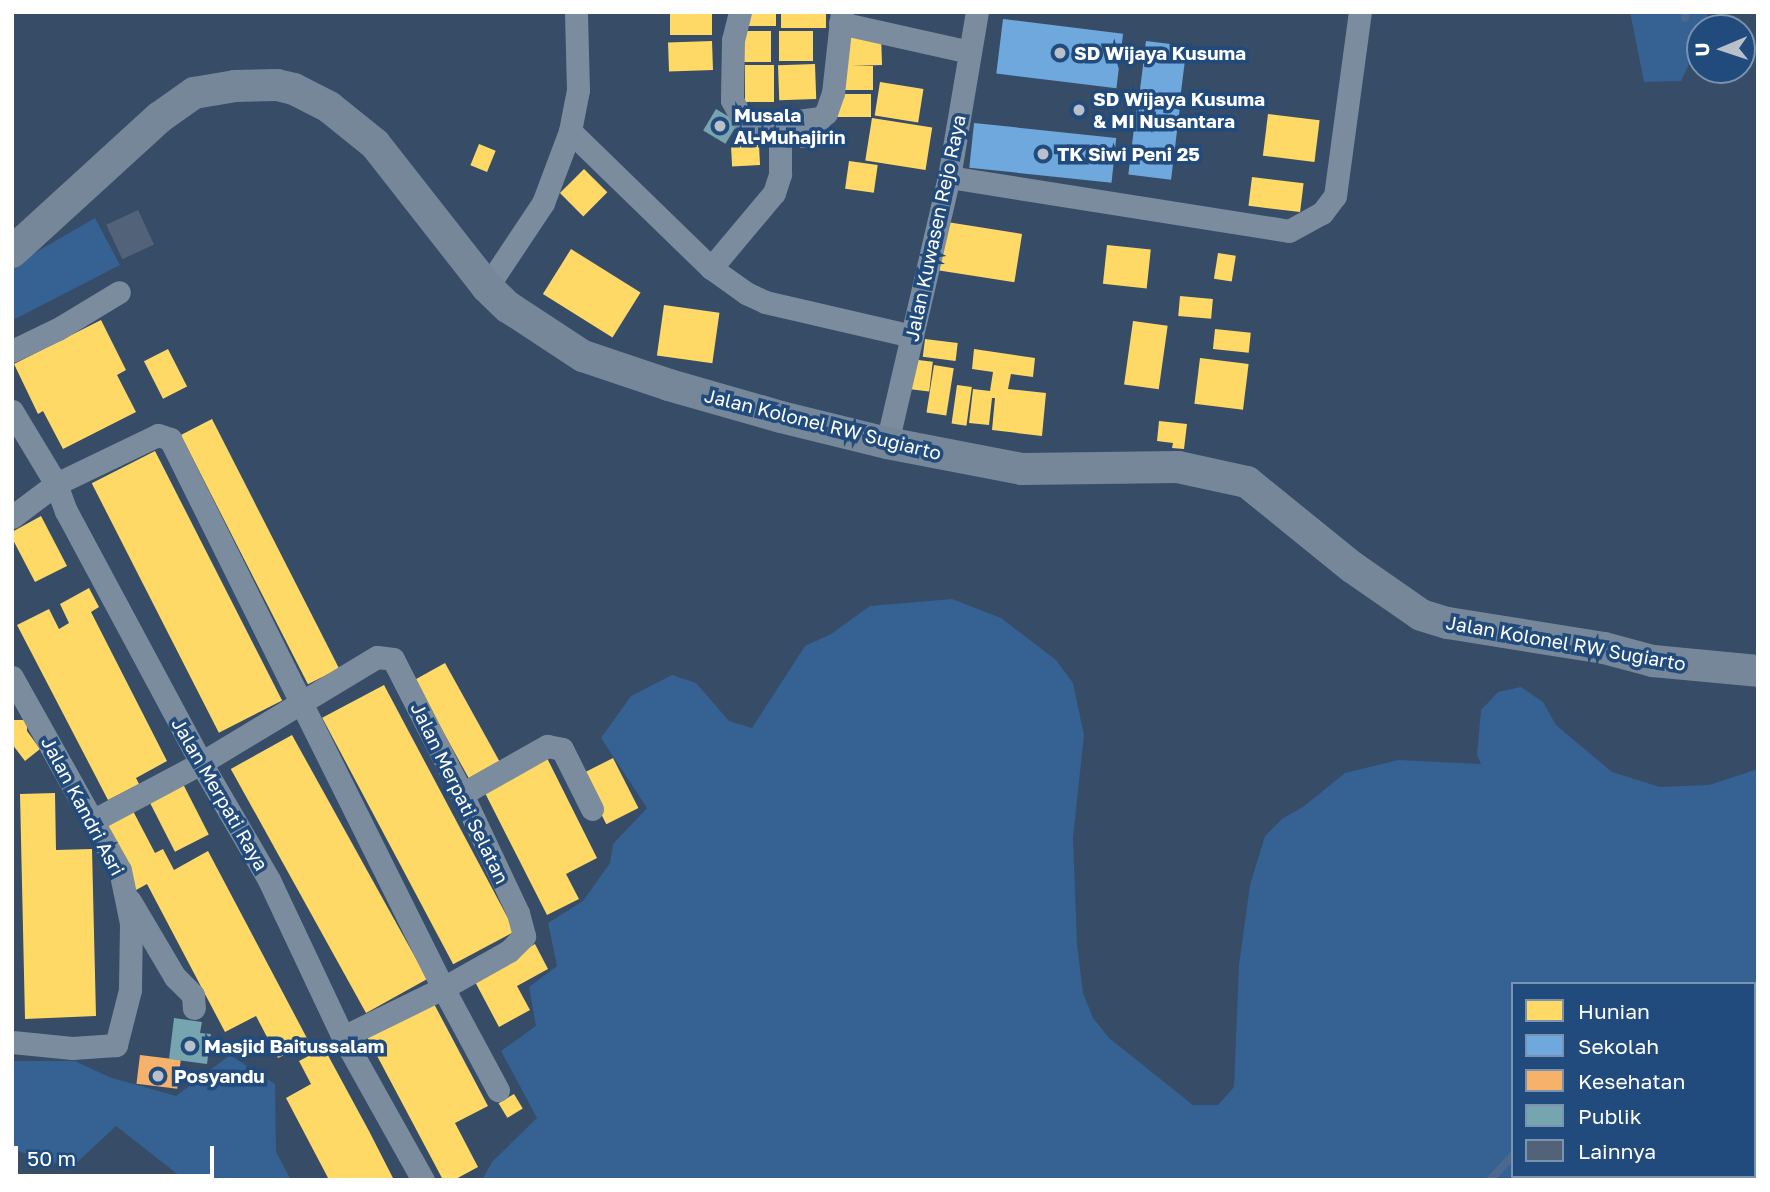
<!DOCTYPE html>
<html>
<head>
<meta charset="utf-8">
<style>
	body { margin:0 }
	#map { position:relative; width:1770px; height:1192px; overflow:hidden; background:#364c67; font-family:"Golos Text",sans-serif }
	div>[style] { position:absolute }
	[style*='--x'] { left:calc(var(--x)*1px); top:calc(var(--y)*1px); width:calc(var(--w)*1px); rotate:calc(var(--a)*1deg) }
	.green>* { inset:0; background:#356193 }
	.homes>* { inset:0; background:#ffd966; transform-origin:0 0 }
	.schools>* { inset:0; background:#6fa8dc; transform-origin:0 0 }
	.health>* { inset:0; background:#f6b26b; transform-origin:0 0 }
	.public>* { inset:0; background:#76a5af; transform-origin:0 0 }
	.stream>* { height:8px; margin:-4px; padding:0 4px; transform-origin:4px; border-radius:4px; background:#4c698d }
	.building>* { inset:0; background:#526379; transform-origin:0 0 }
	.street>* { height:23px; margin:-11.5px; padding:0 11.5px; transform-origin:11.5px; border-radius:11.5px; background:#7b8c9e }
	.secondary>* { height:32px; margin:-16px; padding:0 16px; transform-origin:16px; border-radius:16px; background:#77879a }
	.dots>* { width:19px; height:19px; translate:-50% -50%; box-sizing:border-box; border:4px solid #214b7c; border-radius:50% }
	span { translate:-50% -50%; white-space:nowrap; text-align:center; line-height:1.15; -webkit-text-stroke:7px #214b7c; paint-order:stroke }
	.poi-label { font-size:19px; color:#fff; font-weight:700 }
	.left { translate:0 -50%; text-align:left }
	.street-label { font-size:19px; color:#fff }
	.frame { position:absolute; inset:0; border:14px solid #fff; pointer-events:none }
	.legend { position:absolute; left:1511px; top:982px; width:245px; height:196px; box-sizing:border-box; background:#214b7c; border:2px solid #7a93b0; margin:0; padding:9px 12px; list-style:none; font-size:21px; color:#fff }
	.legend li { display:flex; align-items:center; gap:14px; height:35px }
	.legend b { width:35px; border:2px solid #7a93b0 }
	.north { position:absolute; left:1686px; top:14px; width:70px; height:70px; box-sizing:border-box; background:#214b7c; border:2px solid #7a93b0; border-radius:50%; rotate:268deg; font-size:19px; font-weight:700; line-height:28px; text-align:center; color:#fff }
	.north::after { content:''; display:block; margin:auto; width:24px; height:32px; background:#b9c0ca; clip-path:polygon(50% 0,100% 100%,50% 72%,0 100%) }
	.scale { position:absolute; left:14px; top:1146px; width:200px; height:32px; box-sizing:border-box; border:4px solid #fff; border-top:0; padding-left:9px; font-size:21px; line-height:24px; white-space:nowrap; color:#fff; -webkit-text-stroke:5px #214b7c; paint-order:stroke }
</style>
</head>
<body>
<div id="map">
	<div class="green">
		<i style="clip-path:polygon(1630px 12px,1708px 12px,1705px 28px,1700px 28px,1700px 41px,1681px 81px,1644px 82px)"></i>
		<i style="clip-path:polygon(95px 218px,120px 265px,15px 319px,12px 313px,12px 266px)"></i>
		<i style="clip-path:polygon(evenodd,952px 599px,1001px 618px,1056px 660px,1073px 683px,1084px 735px,1073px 838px,1077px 944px,1083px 993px,1093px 1018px,1109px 1038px,1193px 1105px,1218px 1105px,1234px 1087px,1239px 965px,1250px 885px,1265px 836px,1282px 819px,1303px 807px,1345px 773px,1398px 760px,1481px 764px,1477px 755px,1481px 710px,1498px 692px,1521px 687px,1543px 702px,1556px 725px,1612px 772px,1660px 787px,1709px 785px,1758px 769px,1758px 1180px,482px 1180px,492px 1162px,537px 1118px,501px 1051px,536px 1026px,529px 987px,557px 966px,548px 923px,583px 901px,610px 863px,613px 844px,647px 808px,601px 738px,631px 696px,672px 675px,696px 683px,729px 721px,752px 728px,805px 646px,831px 634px,870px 606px,952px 599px,1513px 984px,1754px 984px,1754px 1176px,1513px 1176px,1513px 984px)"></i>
		<i style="clip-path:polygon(230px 1055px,275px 1084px,276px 1152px,291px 1180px,185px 1180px,116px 1126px,71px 1168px,18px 1151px,12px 1152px,12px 1061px,75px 1061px,109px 1077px,176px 1096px)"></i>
	</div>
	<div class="homes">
		<i style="left:712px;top:12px;width:23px;height:42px;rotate:90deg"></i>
		<i style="left:745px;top:12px;width:31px;height:14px"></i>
		<i style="left:781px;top:12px;width:45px;height:16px"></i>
		<i style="left:771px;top:31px;width:31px;height:29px;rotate:90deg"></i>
		<i style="left:779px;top:31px;width:34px;height:30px"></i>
		<i style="left:881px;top:35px;width:30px;height:39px;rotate:88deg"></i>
		<i style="left:712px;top:41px;width:29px;height:44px;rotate:88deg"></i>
		<i style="left:815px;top:64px;width:35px;height:37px;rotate:88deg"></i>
		<i style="left:774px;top:65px;width:37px;height:29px;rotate:90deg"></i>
		<i style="left:873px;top:66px;width:24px;height:36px;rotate:90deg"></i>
		<i style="left:880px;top:82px;width:44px;height:34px;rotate:9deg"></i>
		<i style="left:871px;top:94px;width:23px;height:37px;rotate:90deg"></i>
		<i style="left:1268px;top:114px;width:52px;height:42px;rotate:7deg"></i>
		<i style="left:872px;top:118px;width:61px;height:43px;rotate:9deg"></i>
		<i style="left:818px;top:125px;width:20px;height:21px;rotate:81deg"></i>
		<i style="left:479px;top:144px;width:18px;height:23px;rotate:22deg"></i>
		<i style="left:759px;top:145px;width:20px;height:28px;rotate:87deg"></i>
		<i style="left:849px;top:161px;width:29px;height:28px;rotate:8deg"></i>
		<i style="left:584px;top:169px;width:33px;height:34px;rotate:45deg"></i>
		<i style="left:1252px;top:177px;width:52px;height:29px;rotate:7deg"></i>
		<i style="left:947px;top:222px;width:76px;height:49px;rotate:9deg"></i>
		<i style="left:1107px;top:245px;width:44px;height:39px;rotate:6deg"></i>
		<i style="left:571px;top:249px;width:82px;height:53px;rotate:32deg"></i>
		<i style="left:1218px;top:253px;width:18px;height:26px;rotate:9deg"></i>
		<i style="left:1180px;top:296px;width:33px;height:20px;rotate:5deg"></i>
		<i style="left:664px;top:305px;width:56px;height:51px;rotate:8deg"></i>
		<i style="clip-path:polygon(101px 320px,126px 370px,117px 375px,136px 412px,63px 449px,43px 411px,38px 414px,14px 364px)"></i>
		<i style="left:1133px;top:321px;width:35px;height:64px;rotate:8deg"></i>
		<i style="left:1215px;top:329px;width:36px;height:20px;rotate:6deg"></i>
		<i style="left:925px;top:339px;width:33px;height:18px;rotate:7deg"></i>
		<i style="left:168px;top:349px;width:42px;height:27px;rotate:63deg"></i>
		<i style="clip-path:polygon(974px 349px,1035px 358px,1033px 377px,1011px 374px,1008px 389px,1046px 393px,1042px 436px,992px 430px,995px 398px,992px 398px,989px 425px,969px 423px,973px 389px,990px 391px,993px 372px,972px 369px)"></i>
		<i style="left:1200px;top:358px;width:49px;height:46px;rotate:7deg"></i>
		<i style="left:910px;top:359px;width:23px;height:30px;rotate:7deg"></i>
		<i style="left:934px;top:365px;width:20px;height:48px;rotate:9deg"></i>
		<i style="left:957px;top:385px;width:15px;height:39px;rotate:8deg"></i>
		<i style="left:212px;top:419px;width:280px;height:35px;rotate:63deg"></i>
		<i style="clip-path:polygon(1159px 421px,1187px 424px,1184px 449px,1172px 448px,1173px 443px,1157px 441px)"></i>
		<i style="left:155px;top:451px;width:280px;height:71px;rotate:63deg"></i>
		<i style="clip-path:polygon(41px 516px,67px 566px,35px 582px,12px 538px,12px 532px)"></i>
		<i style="clip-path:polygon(89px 588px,99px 607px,91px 612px,167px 761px,136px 778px,139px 784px,108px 800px,17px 625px,49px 609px,59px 629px,69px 623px,60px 604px)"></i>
		<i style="left:445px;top:663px;width:112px;height:35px;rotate:61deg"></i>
		<i style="left:384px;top:685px;width:279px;height:70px;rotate:62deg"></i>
		<i style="clip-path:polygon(12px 720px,27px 720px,27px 731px,40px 749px,25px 761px,12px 744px)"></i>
		<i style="left:292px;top:735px;width:279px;height:70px;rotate:61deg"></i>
		<i style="clip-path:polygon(547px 758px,597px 858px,566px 874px,579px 899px,547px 915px,484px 791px)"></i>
		<i style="left:613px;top:758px;width:56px;height:36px;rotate:63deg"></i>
		<i style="left:182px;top:782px;width:59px;height:38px;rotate:63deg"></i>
		<i style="clip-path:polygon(55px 793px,56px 850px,92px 849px,96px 1016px,25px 1019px,20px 794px)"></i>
		<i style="clip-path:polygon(132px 809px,155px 853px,163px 849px,174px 870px,208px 851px,309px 1042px,278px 1058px,256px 1016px,225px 1032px,147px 884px,136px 890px,105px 823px)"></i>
		<i style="clip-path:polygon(535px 944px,548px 969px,517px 986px,530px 1010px,499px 1027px,473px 978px)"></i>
		<i style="clip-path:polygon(432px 1000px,488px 1106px,455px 1123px,478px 1167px,454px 1180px,443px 1180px,366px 1035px)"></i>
		<i style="clip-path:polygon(324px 1048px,369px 1131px,394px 1180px,329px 1180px,327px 1176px,286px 1098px,311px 1084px,299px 1061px)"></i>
		<i style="left:514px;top:1094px;width:17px;height:18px;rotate:59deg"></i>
	</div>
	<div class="schools">
		<i style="left:1003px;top:19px;width:121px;height:55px;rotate:7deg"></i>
		<i style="left:1146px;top:41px;width:41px;height:52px;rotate:7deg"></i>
		<i style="left:1137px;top:104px;width:43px;height:71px;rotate:7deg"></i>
		<i style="left:974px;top:123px;width:143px;height:45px;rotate:6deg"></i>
	</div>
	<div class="health">
		<i style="left:140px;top:1055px;width:41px;height:29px;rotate:7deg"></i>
	</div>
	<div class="public">
		<i style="left:716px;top:109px;width:26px;height:25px;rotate:31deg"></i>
		<i style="clip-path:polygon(174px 1018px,202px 1022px,200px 1033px,211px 1034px,207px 1064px,169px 1059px)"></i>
	</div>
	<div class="stream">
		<i style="--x:1685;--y:18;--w:6;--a:-90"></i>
		<i style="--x:1754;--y:1142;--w:4;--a:-27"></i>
		<i style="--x:1490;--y:1180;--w:34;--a:-47"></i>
	</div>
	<div class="building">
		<i style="left:138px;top:210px;width:38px;height:35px;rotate:65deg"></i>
	</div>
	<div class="street">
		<i style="--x:740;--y:12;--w:29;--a:104"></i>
		<i style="--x:733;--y:40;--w:60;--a:91"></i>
		<i style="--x:732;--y:100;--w:21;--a:62"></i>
		<i style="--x:742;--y:119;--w:17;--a:24"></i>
		<i style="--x:758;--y:126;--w:63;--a:-7.4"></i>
		<i style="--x:820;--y:118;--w:8;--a:-40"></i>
		<i style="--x:826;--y:113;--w:21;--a:-71"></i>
		<i style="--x:833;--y:93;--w:81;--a:-83.7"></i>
		<i style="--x:840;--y:23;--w:133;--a:12.6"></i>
		<i style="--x:570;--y:131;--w:197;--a:44.2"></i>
		<i style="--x:711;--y:268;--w:43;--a:35.5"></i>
		<i style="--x:746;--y:293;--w:21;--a:25"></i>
		<i style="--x:765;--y:302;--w:151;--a:13"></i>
		<i style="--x:949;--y:177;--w:344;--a:9"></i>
		<i style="--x:1289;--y:231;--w:38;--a:-29"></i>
		<i style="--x:1322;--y:213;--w:21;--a:-53"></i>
		<i style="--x:1335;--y:196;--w:186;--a:-82.3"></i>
		<i style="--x:711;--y:268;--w:98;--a:-50"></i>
		<i style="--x:774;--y:193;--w:20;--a:-72"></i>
		<i style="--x:780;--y:174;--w:50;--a:-90"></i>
		<i style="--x:487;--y:287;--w:101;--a:-56.3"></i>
		<i style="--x:543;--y:203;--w:77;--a:-69.4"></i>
		<i style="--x:570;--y:131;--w:42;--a:-79"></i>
		<i style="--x:578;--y:90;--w:78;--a:-91.5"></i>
		<i style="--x:12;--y:351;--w:51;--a:-25.6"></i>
		<i style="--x:58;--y:329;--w:71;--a:-31.2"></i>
		<i style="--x:12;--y:411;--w:85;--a:58.9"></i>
		<i style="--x:56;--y:484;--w:29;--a:70"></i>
		<i style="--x:66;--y:511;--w:286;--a:61.8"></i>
		<i style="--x:201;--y:763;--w:135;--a:59.8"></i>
		<i style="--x:269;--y:880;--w:174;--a:64.8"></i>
		<i style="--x:343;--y:1037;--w:164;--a:60.8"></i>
		<i style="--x:887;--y:443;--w:273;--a:-76.9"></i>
		<i style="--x:949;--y:177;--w:167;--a:-80.4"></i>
		<i style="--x:12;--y:517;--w:55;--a:-36.9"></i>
		<i style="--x:56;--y:484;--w:113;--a:-25.7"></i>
		<i style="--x:158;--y:435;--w:13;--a:18"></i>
		<i style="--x:170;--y:439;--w:613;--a:63.56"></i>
		<i style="--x:443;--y:988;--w:116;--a:61.7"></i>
		<i style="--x:12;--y:677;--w:221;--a:60.8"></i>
		<i style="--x:120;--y:870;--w:54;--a:78.3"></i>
		<i style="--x:131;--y:923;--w:67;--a:90.9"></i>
		<i style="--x:130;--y:990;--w:57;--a:104.3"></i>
		<i style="--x:116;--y:1045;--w:44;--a:176.1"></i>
		<i style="--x:72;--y:1048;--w:60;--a:-174.3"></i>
		<i style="--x:462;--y:794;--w:98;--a:-29.5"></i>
		<i style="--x:547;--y:746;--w:15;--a:11"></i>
		<i style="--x:562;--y:749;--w:67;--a:63.4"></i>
		<i style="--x:94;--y:820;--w:121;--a:-28"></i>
		<i style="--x:201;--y:763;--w:205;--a:-31.1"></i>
		<i style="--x:377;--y:657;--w:16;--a:7"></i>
		<i style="--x:393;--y:659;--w:152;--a:62.9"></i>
		<i style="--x:462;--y:794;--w:132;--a:64.8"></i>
		<i style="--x:518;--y:913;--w:24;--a:75"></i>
		<i style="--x:524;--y:936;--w:21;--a:135"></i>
		<i style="--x:509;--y:951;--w:76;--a:150.7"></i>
		<i style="--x:443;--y:988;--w:111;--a:153.9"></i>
		<i style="--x:130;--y:901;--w:88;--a:59.4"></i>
		<i style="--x:175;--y:977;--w:25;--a:45"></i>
		<i style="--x:193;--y:995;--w:13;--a:86"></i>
	</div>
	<div class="secondary">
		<i style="--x:12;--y:252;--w:200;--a:-42.4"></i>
		<i style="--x:160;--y:117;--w:42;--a:-35.2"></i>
		<i style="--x:194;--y:93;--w:42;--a:-9.7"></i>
		<i style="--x:235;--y:86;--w:42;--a:-1.4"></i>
		<i style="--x:277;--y:85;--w:17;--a:13"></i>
		<i style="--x:294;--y:89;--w:39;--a:27"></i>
		<i style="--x:329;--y:107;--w:59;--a:38.8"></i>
		<i style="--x:375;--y:144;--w:182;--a:51.9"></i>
		<i style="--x:487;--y:287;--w:29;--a:44"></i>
		<i style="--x:508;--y:307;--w:90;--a:33.2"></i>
		<i style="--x:583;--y:356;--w:91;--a:18.6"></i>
		<i style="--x:669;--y:385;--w:116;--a:15.9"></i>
		<i style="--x:781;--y:417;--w:109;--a:13.8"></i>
		<i style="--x:887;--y:443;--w:137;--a:10.9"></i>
		<i style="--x:1022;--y:469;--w:156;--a:-0.7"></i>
		<i style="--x:1178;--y:467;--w:71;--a:12.3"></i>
		<i style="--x:1247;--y:482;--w:135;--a:39"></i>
		<i style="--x:1352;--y:567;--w:84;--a:34.8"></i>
		<i style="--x:1421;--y:615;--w:28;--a:17"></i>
		<i style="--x:1448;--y:623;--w:158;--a:9.1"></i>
		<i style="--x:1604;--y:648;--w:51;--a:14.9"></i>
		<i style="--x:1653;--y:661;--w:105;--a:5.4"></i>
	</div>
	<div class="dots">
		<i style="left:1060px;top:53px;background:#b9c0ca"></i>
		<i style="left:1079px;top:110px;background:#b9c0ca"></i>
		<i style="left:720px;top:126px;background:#b9c0ca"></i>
		<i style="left:1043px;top:154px;background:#b9c0ca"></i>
		<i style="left:190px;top:1046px;background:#b9c0ca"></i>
		<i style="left:158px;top:1076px;background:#b9c0ca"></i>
	</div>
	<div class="poi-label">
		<span class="left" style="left:1074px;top:53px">SD Wijaya Kusuma</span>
		<span class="left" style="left:1093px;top:110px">SD Wijaya Kusuma<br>&amp; MI Nusantara</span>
		<span class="left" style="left:734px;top:126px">Musala<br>Al-Muhajirin</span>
		<span class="left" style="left:1057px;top:154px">TK Siwi Peni 25</span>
		<span class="left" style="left:204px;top:1046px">Masjid Baitussalam</span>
		<span class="left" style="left:174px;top:1076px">Posyandu</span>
	</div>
	<div class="street-label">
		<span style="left:935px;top:228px;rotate:-78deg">Jalan Kuwasen Rejo Raya</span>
		<span style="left:823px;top:424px;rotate:14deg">Jalan Kolonel RW Sugiarto</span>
		<span style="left:1566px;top:643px;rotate:10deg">Jalan Kolonel RW Sugiarto</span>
		<span style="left:460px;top:793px;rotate:64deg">Jalan Merpati Selatan</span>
		<span style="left:220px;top:794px;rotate:60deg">Jalan Merpati Raya</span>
		<span style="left:83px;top:806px;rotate:62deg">Jalan Kandri Asri</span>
	</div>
	<div class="frame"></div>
	<ul class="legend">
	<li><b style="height:19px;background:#ffd966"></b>Hunian</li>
	<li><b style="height:19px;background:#6fa8dc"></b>Sekolah</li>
	<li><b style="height:19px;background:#f6b26b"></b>Kesehatan</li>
	<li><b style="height:19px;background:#76a5af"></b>Publik</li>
	<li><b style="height:19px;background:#526379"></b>Lainnya</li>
	</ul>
	<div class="north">U</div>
	<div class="scale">50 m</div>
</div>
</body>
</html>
